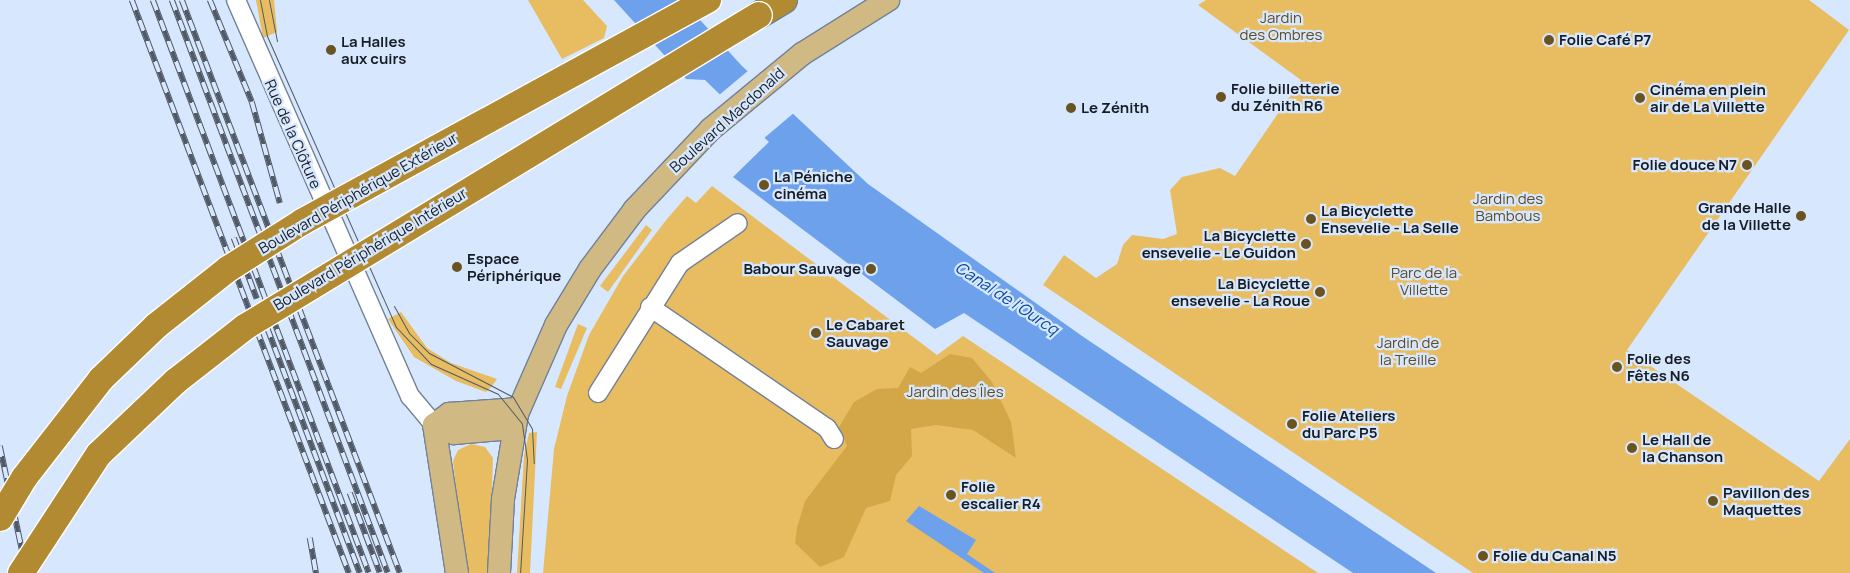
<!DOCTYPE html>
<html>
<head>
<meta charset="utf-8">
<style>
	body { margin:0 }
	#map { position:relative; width:1850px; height:573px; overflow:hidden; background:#d7e7fe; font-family:Manrope,sans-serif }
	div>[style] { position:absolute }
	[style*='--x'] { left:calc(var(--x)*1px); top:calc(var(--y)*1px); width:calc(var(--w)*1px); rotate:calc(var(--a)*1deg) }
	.green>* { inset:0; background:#e8bc61 }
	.forest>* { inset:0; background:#d3a747 }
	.water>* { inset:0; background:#6ea1ec }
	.pier>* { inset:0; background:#d7e7fe }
	.roads { filter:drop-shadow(1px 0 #738196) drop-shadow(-1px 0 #738196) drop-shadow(0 1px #738196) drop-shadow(0 -1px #738196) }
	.minor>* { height:18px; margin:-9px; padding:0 9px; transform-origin:9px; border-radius:9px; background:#fff }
	.major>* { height:22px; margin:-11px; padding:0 11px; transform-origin:11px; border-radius:11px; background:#d1b983 }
	.highway>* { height:26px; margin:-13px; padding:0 13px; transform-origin:13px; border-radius:13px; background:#b28a31 }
	.tram>* { height:1px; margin:-0.5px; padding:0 0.5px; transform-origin:0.5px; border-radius:0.5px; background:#505965 }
	.rail>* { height:5.5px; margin-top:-2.75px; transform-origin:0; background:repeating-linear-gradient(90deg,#d7e7fe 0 11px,#505965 0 22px); box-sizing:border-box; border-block:1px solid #505965 }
	.bridges { filter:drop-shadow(1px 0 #fff) drop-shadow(-1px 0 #fff) drop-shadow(0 1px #fff) drop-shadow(0 -1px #fff) }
	.highway-bridge>* { height:26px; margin:-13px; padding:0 13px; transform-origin:13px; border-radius:13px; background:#b28a31 }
	.dots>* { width:14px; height:14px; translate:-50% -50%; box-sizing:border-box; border:2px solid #d7e7fe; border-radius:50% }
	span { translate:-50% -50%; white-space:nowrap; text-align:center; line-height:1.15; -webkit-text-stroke:4.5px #d7e7fe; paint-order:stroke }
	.park-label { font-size:15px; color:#5f4c25 }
	.poi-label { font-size:15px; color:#171d25; font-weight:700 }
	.left { translate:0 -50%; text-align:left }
	.right { translate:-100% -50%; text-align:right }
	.street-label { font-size:15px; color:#171d25 }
	.water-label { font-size:16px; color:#0349a0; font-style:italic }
</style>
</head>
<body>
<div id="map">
	<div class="green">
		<i style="clip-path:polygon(256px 0,274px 0,277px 32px,263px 38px)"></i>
		<i style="clip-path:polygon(528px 0,583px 0,607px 26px,604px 38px,562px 59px)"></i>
		<i style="clip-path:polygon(1206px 0,1809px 0,1849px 30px,1627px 350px,1819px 481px,1850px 439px,1850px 573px,1473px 573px,1043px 285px,1064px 255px,1096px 278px,1117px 264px,1123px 245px,1132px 235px,1163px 239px,1177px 234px,1170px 190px,1182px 177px,1220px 168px,1235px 176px,1301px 80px,1198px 5px)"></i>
		<i style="clip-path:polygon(712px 186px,937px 355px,963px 336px,1318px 573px,543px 573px,554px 449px,567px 396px,589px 335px,623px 276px,667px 219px,687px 196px,696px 203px)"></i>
		<i style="clip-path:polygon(646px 225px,652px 230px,608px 292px,600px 286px)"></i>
		<i style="clip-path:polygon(401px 312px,427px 348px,451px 363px,497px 379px,492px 386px,486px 392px,456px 381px,414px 357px,388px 319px)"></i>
		<i style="clip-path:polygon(578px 324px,587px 328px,561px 389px,555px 387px)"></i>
		<i style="clip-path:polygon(537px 432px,530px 573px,517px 573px,524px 455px,529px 433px)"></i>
		<i style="clip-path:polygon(471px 444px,485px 447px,493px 458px,489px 573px,466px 573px,453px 461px,458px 450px)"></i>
	</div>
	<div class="forest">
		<i style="clip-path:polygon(950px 354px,972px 358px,992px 382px,1011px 422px,1016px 458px,973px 430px,936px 425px,911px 429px,912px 456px,896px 475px,890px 501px,866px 508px,844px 557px,820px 567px,795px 543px,797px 528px,805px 501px,847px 446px,839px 427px,854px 402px,877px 389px,898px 388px,910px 367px,921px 373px)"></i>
	</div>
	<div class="water">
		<i style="clip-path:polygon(614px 0,682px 0,741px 65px,868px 184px,1082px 336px,1436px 573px,1353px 573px,964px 313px,935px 329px,733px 177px,769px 142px,705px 80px,686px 79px)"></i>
		<i style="clip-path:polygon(919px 506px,976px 540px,967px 554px,995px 573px,984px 573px,906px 521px)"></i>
	</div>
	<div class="pier">
		<i style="clip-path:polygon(749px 70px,795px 112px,763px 139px,718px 96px)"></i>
	</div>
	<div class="roads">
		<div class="minor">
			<i style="--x:236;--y:0;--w:433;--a:66.3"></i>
			<i style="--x:410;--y:396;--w:38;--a:50"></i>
			<i style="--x:650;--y:307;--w:214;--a:34.4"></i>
			<i style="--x:827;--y:428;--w:13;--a:58"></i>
			<i style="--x:598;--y:393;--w:154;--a:-57.8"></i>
			<i style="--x:680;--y:263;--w:70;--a:-34.6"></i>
		</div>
		<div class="major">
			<i style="--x:434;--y:425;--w:22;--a:22"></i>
			<i style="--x:454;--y:433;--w:59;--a:-4.8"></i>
			<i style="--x:457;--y:573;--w:150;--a:-98.8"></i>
			<i style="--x:434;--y:425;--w:19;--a:-36"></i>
			<i style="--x:449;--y:414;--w:70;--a:-4.1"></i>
			<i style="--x:499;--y:573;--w:74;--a:-86.9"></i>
			<i style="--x:503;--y:499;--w:86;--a:-80.6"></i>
			<i style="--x:517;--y:414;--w:97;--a:-66.3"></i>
			<i style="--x:556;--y:325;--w:66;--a:-58.7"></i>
			<i style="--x:590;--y:269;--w:75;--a:-53.1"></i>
			<i style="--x:635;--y:209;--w:110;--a:-46.5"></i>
			<i style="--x:711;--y:129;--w:118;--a:-39.5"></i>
			<i style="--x:802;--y:54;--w:102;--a:-32.1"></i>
		</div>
		<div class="highway">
			<i style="--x:759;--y:15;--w:29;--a:-31"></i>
		</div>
	</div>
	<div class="tram">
		<i style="--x:260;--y:0;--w:37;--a:79"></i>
		<i style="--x:267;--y:36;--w:318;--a:66.1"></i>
		<i style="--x:396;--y:327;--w:51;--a:46.6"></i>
		<i style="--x:431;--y:364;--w:73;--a:24.1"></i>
		<i style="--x:498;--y:394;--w:38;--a:51"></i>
		<i style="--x:522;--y:424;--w:36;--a:82"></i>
		<i style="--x:527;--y:460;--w:113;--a:93.5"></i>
		<i style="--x:269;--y:0;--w:42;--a:79"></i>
		<i style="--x:394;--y:306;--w:31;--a:61"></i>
		<i style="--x:409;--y:333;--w:28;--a:45"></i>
		<i style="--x:429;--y:353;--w:95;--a:27.6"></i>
		<i style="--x:513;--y:397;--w:37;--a:59"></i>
		<i style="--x:532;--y:429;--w:34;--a:87"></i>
	</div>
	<div class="rail">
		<i style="--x:132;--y:0;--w:613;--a:69.26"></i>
		<i style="--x:153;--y:0;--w:612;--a:69.35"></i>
		<i style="--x:172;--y:0;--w:612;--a:69.35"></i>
		<i style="--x:182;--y:0;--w:613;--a:69.17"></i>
		<i style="--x:210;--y:0;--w:110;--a:67.6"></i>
		<i style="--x:252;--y:102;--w:105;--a:74.5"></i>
		<i style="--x:234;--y:238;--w:65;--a:69.3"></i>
		<i style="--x:267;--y:327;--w:263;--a:69.3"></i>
		<i style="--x:0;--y:446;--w:130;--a:78"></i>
		<i style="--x:350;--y:493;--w:85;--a:69.4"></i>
		<i style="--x:310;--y:538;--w:36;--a:80"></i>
	</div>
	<div class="bridges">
		<div class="highway-bridge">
			<i style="--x:0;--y:518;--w:47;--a:-59"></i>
			<i style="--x:24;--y:478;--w:125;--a:-52.1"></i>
			<i style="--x:101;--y:379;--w:76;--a:-43.9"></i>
			<i style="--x:156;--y:326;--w:92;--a:-38.4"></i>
			<i style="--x:228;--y:269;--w:88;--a:-32.4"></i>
			<i style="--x:302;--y:222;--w:463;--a:-28.7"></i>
			<i style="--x:21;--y:573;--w:142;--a:-56.8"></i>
			<i style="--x:99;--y:454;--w:106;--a:-43.5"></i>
			<i style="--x:176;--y:381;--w:88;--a:-38"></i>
			<i style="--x:245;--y:327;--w:601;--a:-31.26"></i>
		</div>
	</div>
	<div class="dots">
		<i style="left:1549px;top:40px;background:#6a5323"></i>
		<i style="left:331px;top:50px;background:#6a5323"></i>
		<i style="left:1221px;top:97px;background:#6a5323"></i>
		<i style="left:1640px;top:98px;background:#6a5323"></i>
		<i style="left:1071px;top:108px;background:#6a5323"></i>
		<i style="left:1747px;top:165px;background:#6a5323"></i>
		<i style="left:764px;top:185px;background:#6a5323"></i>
		<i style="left:1801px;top:216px;background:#6a5323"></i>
		<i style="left:1311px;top:219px;background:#6a5323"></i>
		<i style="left:1306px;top:244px;background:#6a5323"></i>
		<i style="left:457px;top:267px;background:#6a5323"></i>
		<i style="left:871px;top:269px;background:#6a5323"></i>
		<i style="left:1320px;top:292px;background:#6a5323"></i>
		<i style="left:816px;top:333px;background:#6a5323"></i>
		<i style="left:1617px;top:367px;background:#6a5323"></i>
		<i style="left:1292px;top:424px;background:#6a5323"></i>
		<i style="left:1632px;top:448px;background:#6a5323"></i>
		<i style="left:951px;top:495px;background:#6a5323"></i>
		<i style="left:1713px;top:501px;background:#6a5323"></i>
		<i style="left:1483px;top:556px;background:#6a5323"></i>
	</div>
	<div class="park-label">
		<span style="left:1281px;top:26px">Jardin<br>des Ombres</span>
		<span style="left:1508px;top:207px">Jardin des<br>Bambous</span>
		<span style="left:1424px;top:281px">Parc de la<br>Villette</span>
		<span style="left:1408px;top:351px">Jardin de<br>la Treille</span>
		<span style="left:955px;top:392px">Jardin des Îles</span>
	</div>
	<div class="poi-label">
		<span class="left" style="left:1559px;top:40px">Folie Café P7</span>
		<span class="left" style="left:341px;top:50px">La Halles<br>aux cuirs</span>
		<span class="left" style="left:1231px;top:97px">Folie billetterie<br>du Zénith R6</span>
		<span class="left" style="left:1650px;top:98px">Cinéma en plein<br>air de La Villette</span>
		<span class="left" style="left:1081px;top:108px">Le Zénith</span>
		<span class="right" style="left:1737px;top:165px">Folie douce N7</span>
		<span class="left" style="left:774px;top:185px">La Péniche<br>cinéma</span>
		<span class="right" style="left:1791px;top:216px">Grande Halle<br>de la Villette</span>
		<span class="left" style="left:1321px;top:219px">La Bicyclette<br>Ensevelie - La Selle</span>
		<span class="right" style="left:1296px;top:244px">La Bicyclette<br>ensevelie - Le Guidon</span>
		<span class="left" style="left:467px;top:267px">Espace<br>Périphérique</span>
		<span class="right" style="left:861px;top:269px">Babour Sauvage</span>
		<span class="right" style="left:1310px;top:292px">La Bicyclette<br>ensevelie - La Roue</span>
		<span class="left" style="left:826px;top:333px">Le Cabaret<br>Sauvage</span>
		<span class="left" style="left:1627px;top:367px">Folie des<br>Fêtes N6</span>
		<span class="left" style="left:1302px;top:424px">Folie Ateliers<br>du Parc P5</span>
		<span class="left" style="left:1642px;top:448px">Le Hall de<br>la Chanson</span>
		<span class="left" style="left:961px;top:495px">Folie<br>escalier R4</span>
		<span class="left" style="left:1723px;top:501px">Pavillon des<br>Maquettes</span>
		<span class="left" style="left:1493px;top:556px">Folie du Canal N5</span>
	</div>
	<div class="street-label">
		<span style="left:727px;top:120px;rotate:-42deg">Boulevard Macdonald</span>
		<span style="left:293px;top:134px;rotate:66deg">Rue de la Clôture</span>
		<span style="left:358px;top:193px;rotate:-30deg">Boulevard Périphérique Extérieur</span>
		<span style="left:370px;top:249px;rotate:-31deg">Boulevard Périphérique Intérieur</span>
	</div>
	<div class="water-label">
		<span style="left:1007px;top:298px;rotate:33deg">Canal de l'Ourcq</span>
	</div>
</div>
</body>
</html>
